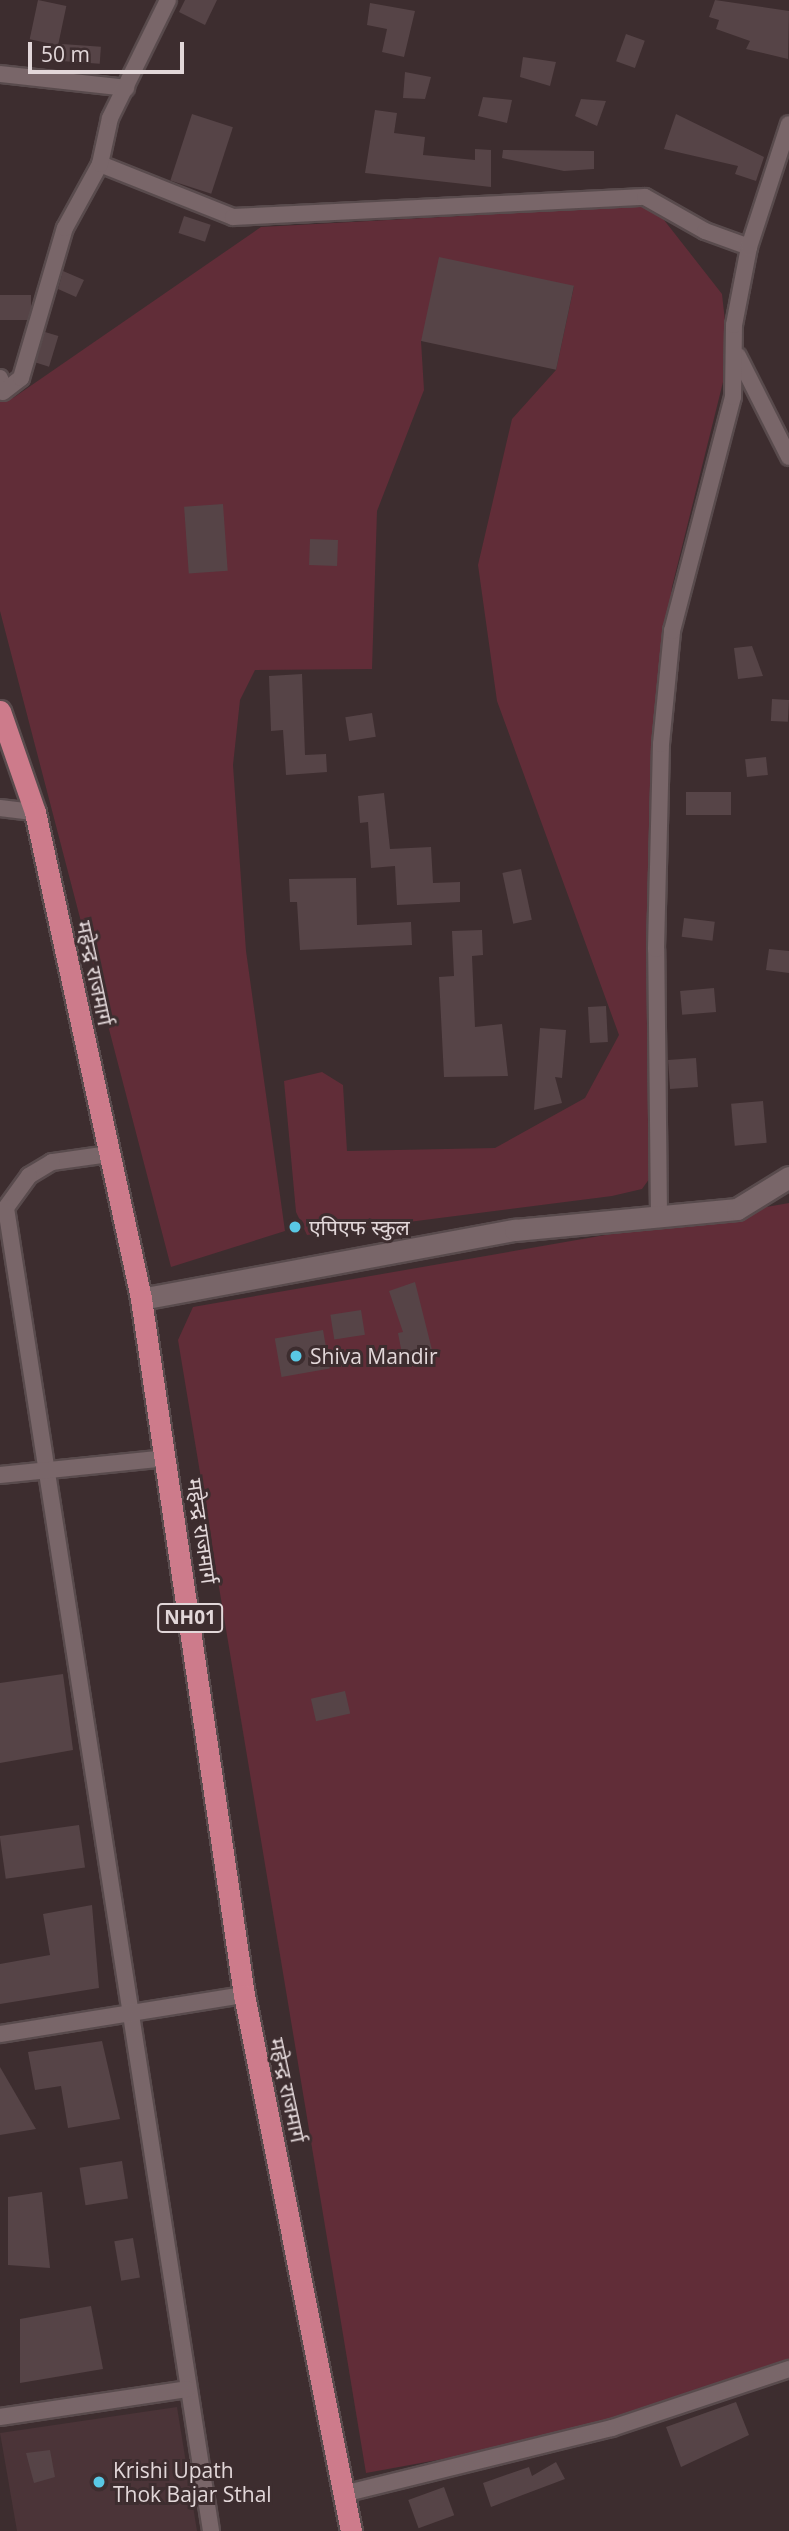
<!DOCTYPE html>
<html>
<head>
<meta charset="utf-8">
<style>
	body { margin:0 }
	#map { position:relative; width:789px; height:2531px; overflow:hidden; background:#3d2d2f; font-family:"Open Sans","Noto Sans Devanagari",sans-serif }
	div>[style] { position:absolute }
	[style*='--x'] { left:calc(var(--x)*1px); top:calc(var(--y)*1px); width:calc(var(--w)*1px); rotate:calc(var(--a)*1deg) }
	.built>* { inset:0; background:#4b3438 }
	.green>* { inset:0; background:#612d38 }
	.building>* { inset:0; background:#564447; transform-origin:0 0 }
	.roads { filter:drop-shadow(2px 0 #594b4d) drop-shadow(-2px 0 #594b4d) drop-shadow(0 2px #594b4d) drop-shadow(0 -2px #594b4d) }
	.street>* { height:16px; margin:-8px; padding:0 8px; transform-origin:8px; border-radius:8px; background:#796669 }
	.secondary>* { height:21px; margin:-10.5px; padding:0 10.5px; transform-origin:10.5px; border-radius:10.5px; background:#796669 }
	.highway>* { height:21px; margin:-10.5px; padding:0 10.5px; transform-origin:10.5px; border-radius:10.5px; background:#cd7b8b }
	.dots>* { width:19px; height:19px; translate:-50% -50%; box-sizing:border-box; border:4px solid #3d2d2f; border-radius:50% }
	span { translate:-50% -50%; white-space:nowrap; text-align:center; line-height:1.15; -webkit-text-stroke:6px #3d2d2f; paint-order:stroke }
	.shield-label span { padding:2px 5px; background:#3d2d2f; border:2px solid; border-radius:5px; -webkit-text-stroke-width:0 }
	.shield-label { font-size:19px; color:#e2d7d9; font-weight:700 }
	.street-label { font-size:21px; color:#e2d7d9 }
	.poi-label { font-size:21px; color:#e2d7d9 }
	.left { translate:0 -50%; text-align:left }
	.scale { position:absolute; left:28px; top:42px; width:156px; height:32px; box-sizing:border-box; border:4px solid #e2d7d9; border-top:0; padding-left:9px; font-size:21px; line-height:24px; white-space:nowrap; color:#e2d7d9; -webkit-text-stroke:5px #3d2d2f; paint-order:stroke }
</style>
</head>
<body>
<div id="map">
	<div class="built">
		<i style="clip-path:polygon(177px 2407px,197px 2531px,17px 2531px,0 2433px)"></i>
	</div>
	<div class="green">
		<i style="clip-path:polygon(638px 206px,657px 211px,722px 294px,729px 358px,672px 587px,653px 739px,652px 1175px,642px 1189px,612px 1196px,307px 1235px,296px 1212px,284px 1081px,322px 1072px,343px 1085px,347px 1151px,495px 1148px,585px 1098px,619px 1035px,497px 701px,478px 565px,512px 419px,556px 370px,574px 286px,421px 341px,424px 390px,377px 511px,372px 669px,255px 670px,240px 700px,233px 765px,246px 951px,285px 1231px,171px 1267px,0 611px,0 397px,13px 398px,261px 227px)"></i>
		<i style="clip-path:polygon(789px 1203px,789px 2369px,612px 2428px,366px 2473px,178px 1340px,193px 1307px)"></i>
	</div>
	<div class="building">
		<i style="left:38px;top:0;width:29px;height:40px;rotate:12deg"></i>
		<i style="clip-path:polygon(185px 0,217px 0,205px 25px,179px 12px)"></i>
		<i style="clip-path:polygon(715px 0,789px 11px,788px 59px,746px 49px,750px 41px,716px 29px,719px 20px,709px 17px)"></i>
		<i style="clip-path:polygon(370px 3px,415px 11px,404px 57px,382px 52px,387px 29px,367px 25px)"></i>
		<i style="left:626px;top:34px;width:20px;height:29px;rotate:20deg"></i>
		<i style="left:62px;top:44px;width:39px;height:17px;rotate:4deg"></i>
		<i style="clip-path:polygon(523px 57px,556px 62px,550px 86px,520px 77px)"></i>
		<i style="clip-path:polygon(405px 72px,431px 77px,425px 99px,403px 98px)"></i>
		<i style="clip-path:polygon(483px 97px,512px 100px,507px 123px,478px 116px)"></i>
		<i style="clip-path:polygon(581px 99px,606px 101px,597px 126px,575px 116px)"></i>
		<i style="clip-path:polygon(375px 110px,397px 113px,394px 133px,425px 137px,423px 155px,475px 160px,475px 149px,491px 150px,491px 187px,365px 173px)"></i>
		<i style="left:192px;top:114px;width:43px;height:70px;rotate:18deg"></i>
		<i style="clip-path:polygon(676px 114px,764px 157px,756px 181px,735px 174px,738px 166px,664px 149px)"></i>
		<i style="clip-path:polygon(503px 150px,594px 151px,594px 169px,564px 171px,502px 158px)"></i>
		<i style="left:184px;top:216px;width:28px;height:18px;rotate:18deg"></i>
		<i style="left:439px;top:257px;width:138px;height:86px;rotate:12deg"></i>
		<i style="clip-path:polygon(63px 271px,84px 280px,76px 297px,58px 289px)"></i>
		<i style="left:0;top:295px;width:31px;height:25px"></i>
		<i style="left:45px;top:332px;width:14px;height:32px;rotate:17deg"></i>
		<i style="left:223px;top:504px;width:67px;height:39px;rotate:86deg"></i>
		<i style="left:310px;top:539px;width:28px;height:26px;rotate:2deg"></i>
		<i style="clip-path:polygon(752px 646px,763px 676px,738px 679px,734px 648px)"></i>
		<i style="clip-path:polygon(302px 674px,305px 755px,326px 754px,327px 772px,286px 775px,283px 730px,271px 731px,269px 676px)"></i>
		<i style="left:772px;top:699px;width:17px;height:22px;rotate:3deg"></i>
		<i style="left:372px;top:713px;width:24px;height:27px;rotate:81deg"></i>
		<i style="left:766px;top:757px;width:18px;height:21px;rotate:84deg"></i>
		<i style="left:686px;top:792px;width:45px;height:23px"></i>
		<i style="clip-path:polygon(384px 793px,390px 849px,431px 847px,433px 883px,460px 882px,460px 902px,397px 905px,395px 866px,371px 868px,368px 822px,360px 823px,358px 796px)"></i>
		<i style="left:521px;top:869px;width:52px;height:19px;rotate:78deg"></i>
		<i style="clip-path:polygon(356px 878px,357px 925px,411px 922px,412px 945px,300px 950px,297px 902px,290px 902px,289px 879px)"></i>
		<i style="left:684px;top:918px;width:31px;height:19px;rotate:7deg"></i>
		<i style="clip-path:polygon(482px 930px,483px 955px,472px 956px,475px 1027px,502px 1024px,508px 1076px,444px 1077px,439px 977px,454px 976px,452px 931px)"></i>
		<i style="clip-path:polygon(769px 949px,789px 951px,789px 973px,766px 970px)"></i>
		<i style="left:714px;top:988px;width:24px;height:34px;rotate:85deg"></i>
		<i style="left:606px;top:1006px;width:36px;height:18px;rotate:87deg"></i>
		<i style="clip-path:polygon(540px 1028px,566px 1030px,562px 1078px,555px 1077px,562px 1103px,534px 1110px)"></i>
		<i style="left:696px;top:1058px;width:29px;height:28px;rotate:86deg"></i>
		<i style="left:763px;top:1101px;width:42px;height:32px;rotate:85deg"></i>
		<i style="clip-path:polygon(415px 1282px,433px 1354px,403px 1359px,398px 1333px,403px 1332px,389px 1291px)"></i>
		<i style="left:361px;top:1310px;width:25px;height:31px;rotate:81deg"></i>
		<i style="left:323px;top:1330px;width:39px;height:49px;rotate:80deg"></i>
		<i style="clip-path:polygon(63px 1674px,73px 1750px,0 1763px,0 1683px)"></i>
		<i style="left:345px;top:1691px;width:23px;height:35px;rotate:77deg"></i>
		<i style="left:79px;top:1825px;width:43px;height:80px;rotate:82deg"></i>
		<i style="clip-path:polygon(92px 1905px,99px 1988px,0 2004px,0 1964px,50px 1955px,43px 1914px)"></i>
		<i style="clip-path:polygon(102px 2041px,120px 2119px,68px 2128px,61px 2086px,35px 2090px,28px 2052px)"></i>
		<i style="clip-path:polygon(0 2067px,36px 2129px,0 2135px)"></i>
		<i style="left:122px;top:2161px;width:38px;height:43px;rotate:81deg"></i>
		<i style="clip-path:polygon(42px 2192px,50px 2268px,8px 2265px,8px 2197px)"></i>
		<i style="left:133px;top:2238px;width:40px;height:19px;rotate:80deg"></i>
		<i style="clip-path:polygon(91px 2306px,103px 2369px,20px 2383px,20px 2319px)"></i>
		<i style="clip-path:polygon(736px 2402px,749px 2435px,681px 2467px,666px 2427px)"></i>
		<i style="clip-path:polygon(50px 2450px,55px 2477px,34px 2483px,26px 2453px)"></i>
		<i style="clip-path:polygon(556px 2462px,565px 2479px,491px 2507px,483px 2483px,529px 2467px,532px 2476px)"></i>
		<i style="left:444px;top:2487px;width:30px;height:38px;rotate:70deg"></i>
	</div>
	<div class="roads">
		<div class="street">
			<i style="--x:0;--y:74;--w:127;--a:6.3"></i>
			<i style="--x:100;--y:164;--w:143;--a:21.7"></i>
			<i style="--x:233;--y:217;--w:412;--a:-2.8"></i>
			<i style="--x:645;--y:197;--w:69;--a:29.5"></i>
			<i style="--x:705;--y:231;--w:47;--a:20"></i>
			<i style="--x:738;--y:356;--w:113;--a:63.2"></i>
			<i style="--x:0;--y:378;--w:14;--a:78"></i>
			<i style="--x:3;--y:392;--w:23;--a:-38"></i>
			<i style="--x:21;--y:378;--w:156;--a:-73.7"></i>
			<i style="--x:65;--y:228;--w:73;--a:-61.3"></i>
			<i style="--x:100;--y:164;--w:47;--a:-77.7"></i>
			<i style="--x:110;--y:118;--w:131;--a:-63.8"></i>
			<i style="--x:0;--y:808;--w:35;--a:7"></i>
			<i style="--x:109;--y:1154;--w:58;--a:172"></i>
			<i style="--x:52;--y:1162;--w:27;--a:149"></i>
			<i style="--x:29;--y:1176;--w:39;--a:126"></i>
			<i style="--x:6;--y:1208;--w:1339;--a:81.19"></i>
			<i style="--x:659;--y:1216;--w:267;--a:-90.6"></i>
			<i style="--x:656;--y:949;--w:205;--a:-88.6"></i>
			<i style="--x:661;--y:744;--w:114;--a:-84.4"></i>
			<i style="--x:672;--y:631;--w:242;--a:-75.4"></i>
			<i style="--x:733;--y:397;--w:72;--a:-89.2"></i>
			<i style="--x:734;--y:325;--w:79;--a:-79.1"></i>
			<i style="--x:749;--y:247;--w:129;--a:-72"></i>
			<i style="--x:0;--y:1475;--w:168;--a:-5.8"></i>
			<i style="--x:0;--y:2034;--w:247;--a:-9.1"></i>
			<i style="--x:0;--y:2417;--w:189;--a:-8.5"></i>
			<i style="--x:347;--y:2493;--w:273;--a:-13.8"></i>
			<i style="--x:612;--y:2428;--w:187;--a:-18.4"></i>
		</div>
		<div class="secondary">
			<i style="--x:141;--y:1299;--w:380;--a:-10.5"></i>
			<i style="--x:515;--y:1230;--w:223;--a:-5.4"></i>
			<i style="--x:737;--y:1209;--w:61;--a:-31.6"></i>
		</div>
		<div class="highway">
			<i style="--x:0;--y:711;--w:107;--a:70.9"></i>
			<i style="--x:35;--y:812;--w:498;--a:77.7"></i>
			<i style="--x:141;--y:1299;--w:704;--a:81.58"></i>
			<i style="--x:244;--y:1995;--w:547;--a:78.71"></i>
		</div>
	</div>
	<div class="dots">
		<i style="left:295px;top:1227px;background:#59c8e5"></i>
		<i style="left:296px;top:1356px;background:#59c8e5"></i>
		<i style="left:99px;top:2482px;background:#59c8e5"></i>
	</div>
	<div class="shield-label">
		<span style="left:190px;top:1618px">NH01</span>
	</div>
	<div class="street-label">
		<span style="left:95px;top:973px;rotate:78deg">महेन्द्र राजमार्ग</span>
		<span style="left:202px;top:1531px;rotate:82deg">महेन्द्र राजमार्ग</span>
		<span style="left:288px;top:2090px;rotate:78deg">महेन्द्र राजमार्ग</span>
	</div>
	<div class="poi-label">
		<span class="left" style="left:309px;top:1227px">एपिएफ स्कुल</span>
		<span class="left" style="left:310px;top:1356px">Shiva Mandir</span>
		<span class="left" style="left:113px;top:2482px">Krishi Upath<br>Thok Bajar Sthal</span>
	</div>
	<div class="scale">50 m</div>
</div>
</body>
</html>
